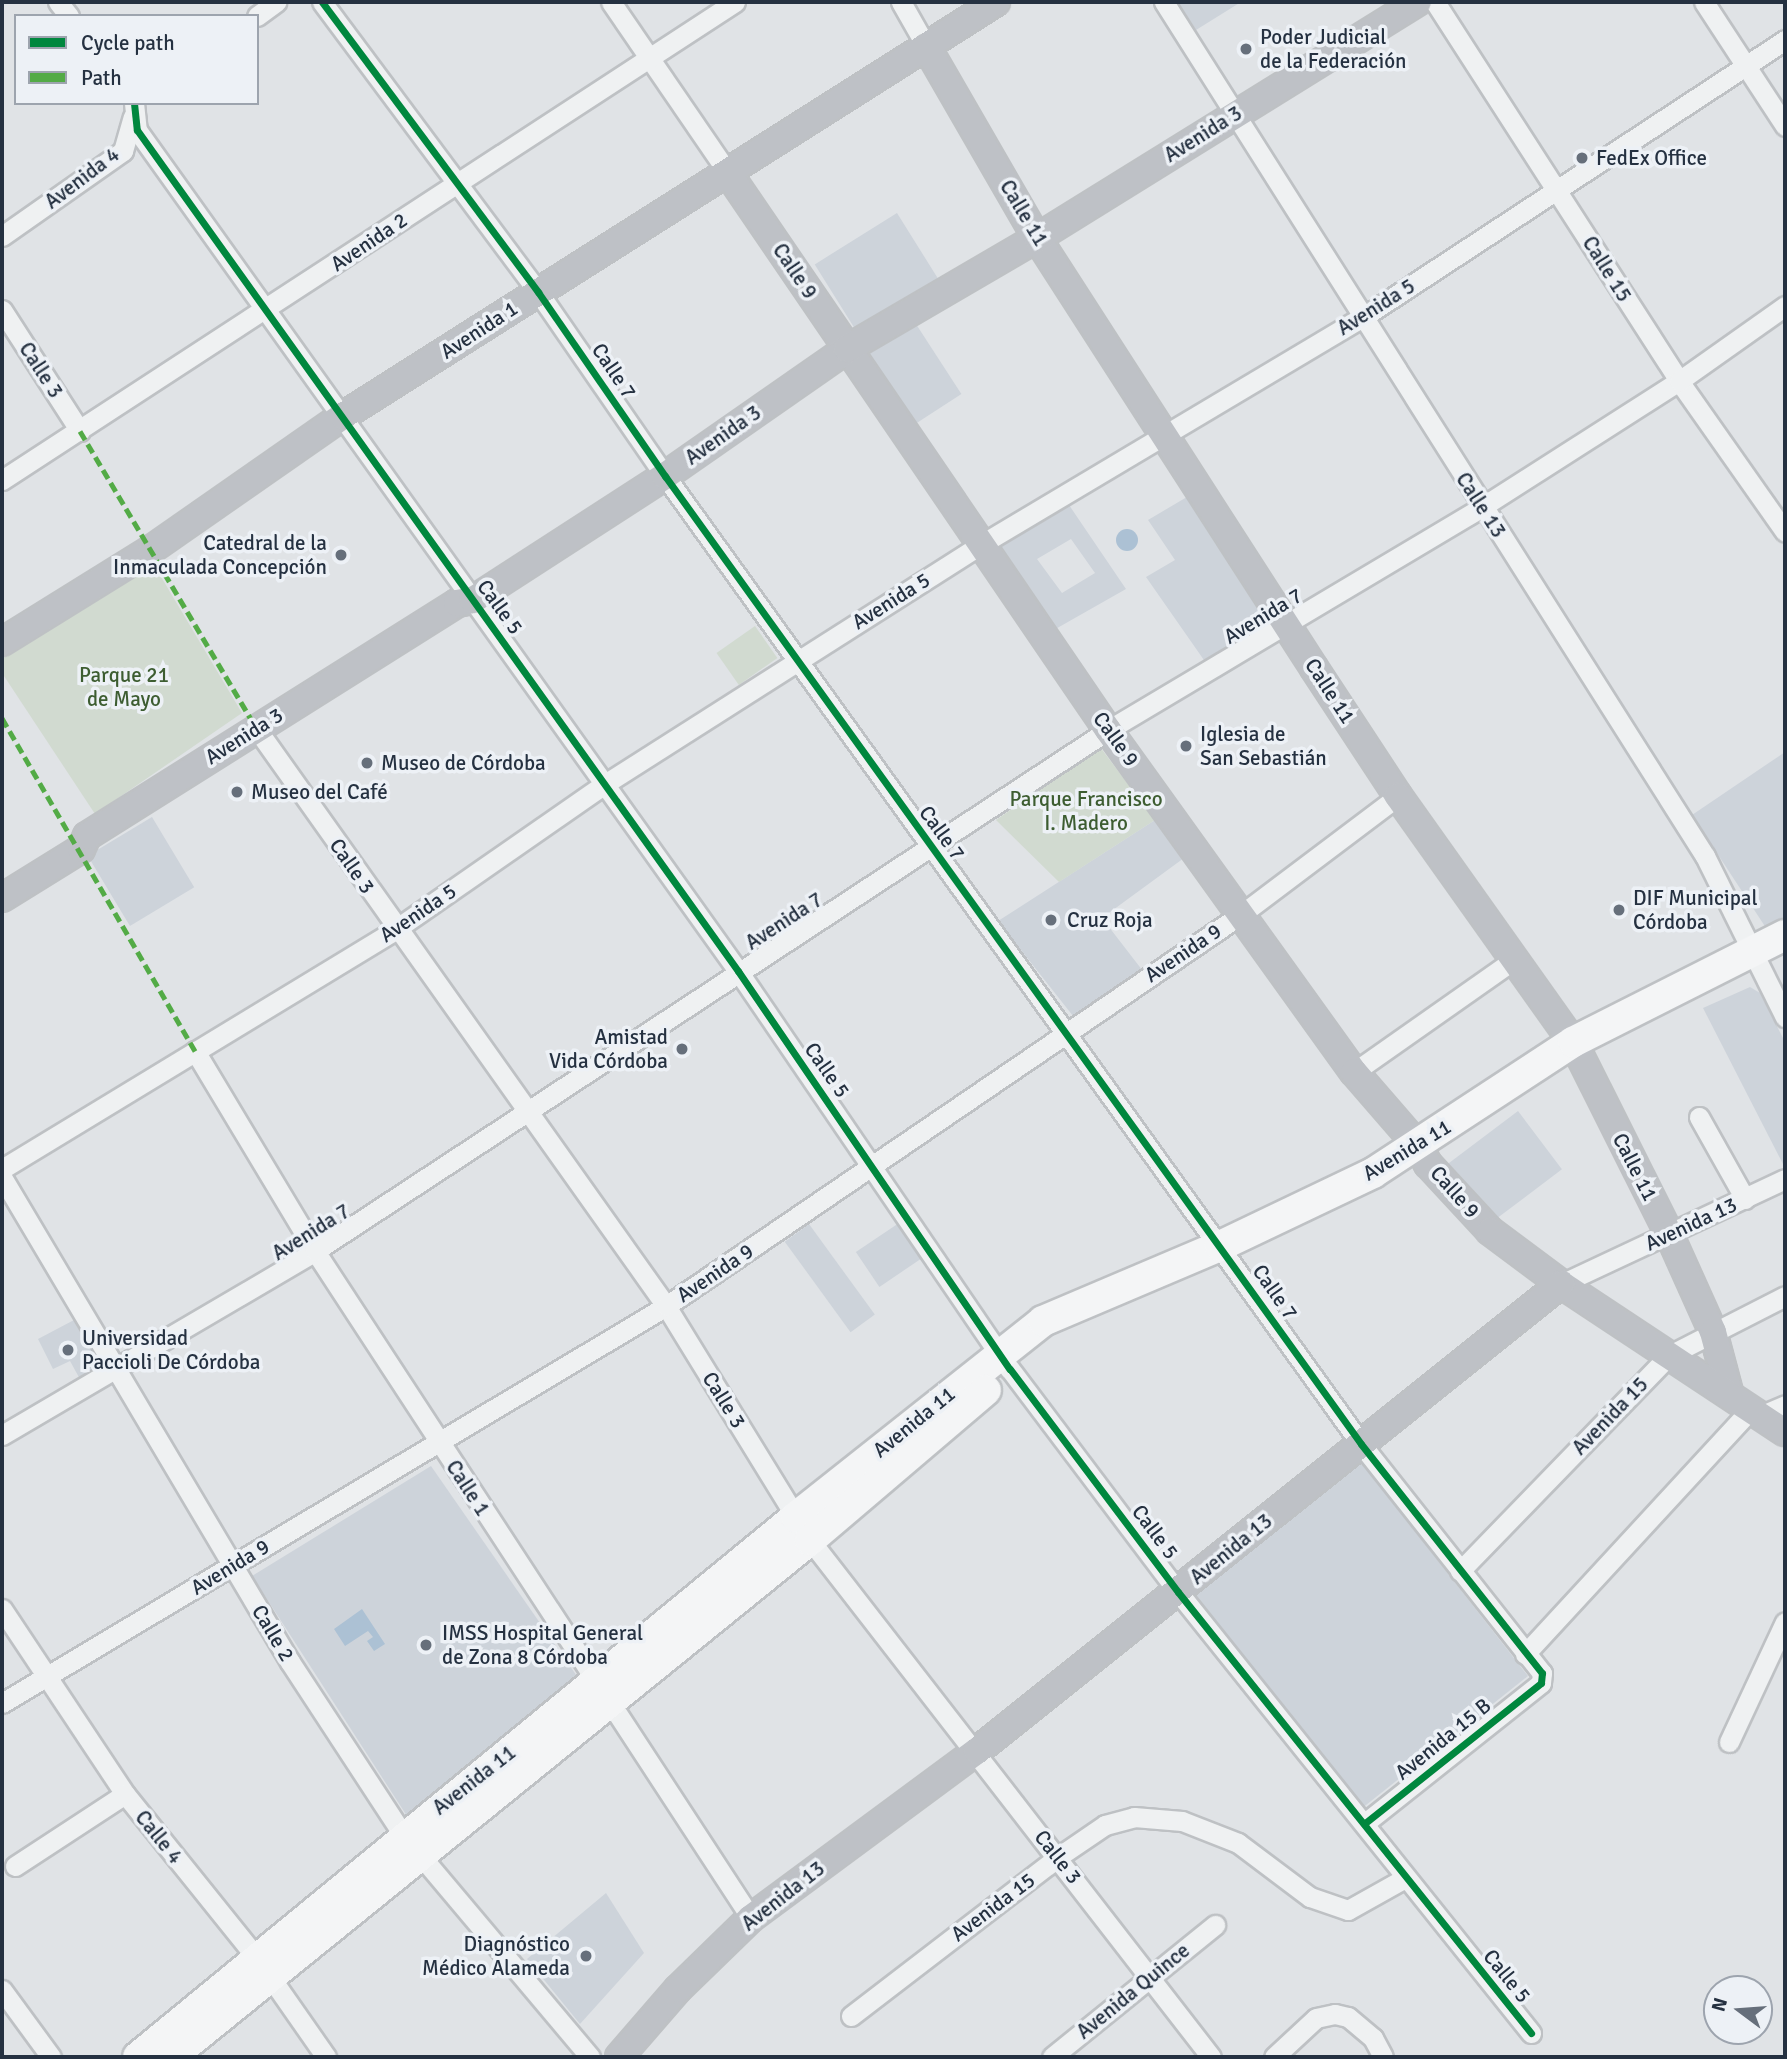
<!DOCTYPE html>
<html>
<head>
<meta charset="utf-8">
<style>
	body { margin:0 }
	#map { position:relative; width:1787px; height:2059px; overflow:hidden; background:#e0e3e6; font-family:Signika,sans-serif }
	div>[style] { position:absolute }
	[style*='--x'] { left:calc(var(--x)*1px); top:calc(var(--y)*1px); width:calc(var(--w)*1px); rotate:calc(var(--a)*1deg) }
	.built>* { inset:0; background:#cdd3da; transform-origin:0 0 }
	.green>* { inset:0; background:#d1dad0; transform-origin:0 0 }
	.water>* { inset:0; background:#acc1d4 }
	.round { border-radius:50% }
	.roads { filter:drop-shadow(2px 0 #bec1c4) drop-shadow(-2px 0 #bec1c4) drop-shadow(0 2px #bec1c4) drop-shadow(0 -2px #bec1c4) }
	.street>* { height:19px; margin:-9.5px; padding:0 9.5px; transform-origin:9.5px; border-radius:9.5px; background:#eff1f2 }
	.secondary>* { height:26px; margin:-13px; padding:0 13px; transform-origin:13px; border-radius:13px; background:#bec1c6 }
	.primary>* { height:30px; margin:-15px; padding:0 15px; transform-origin:15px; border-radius:15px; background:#f4f5f6 }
	.quiet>* { height:5px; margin-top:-2.5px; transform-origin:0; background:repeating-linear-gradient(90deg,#53ab46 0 10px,transparent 0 15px) }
	.cycleway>* { height:7px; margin:-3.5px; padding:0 3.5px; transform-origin:3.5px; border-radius:3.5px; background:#00873e }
	.dots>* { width:19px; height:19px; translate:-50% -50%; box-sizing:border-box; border:4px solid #edf1f6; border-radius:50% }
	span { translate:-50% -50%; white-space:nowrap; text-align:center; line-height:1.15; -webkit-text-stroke:7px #edf1f6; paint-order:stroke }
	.poi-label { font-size:21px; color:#253141 }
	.left { translate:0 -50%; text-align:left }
	.right { translate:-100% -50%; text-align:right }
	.street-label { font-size:21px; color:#253141 }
	.park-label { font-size:21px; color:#3d5d31 }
	.frame { position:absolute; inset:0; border:4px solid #253141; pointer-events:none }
	.legend { position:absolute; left:14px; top:14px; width:245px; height:91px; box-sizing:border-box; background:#edf1f6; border:2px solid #9da4ae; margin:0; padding:9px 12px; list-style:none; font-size:21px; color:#253141 }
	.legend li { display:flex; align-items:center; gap:14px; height:35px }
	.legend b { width:35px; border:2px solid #9da4ae }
	.north { position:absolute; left:1703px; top:1975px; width:70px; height:70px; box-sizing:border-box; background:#edf1f6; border:2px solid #9da4ae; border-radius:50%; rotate:286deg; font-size:19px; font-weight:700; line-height:28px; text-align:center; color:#253141 }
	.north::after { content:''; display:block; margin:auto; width:24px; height:32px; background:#666f7b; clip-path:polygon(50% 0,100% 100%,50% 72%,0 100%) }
</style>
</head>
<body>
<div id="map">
	<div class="built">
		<i style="clip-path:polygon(1178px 2px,1241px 2px,1196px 30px)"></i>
		<i style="left:897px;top:213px;width:82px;height:97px;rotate:58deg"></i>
		<i style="left:914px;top:321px;width:87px;height:62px;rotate:57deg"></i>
		<i style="clip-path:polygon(1192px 494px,1272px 618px,1206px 663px,1146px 577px,1175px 560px,1148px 520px)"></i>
		<i style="clip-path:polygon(evenodd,1069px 505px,1126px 589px,1052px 631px,994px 548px,1069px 505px,1071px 539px,1095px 573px,1062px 593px,1037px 559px,1071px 539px)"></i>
		<i style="clip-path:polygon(1785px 752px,1785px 921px,1768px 931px,1692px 815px)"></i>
		<i style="left:152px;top:817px;width:82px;height:75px;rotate:59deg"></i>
		<i style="clip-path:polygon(1155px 820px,1184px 858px,1102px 918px,1146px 975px,1077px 1021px,998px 921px)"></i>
		<i style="clip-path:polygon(1750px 987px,1760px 993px,1785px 1042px,1785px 1168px,1703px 1008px)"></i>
		<i style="left:1518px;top:1111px;width:73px;height:93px;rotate:53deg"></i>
		<i style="left:899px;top:1223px;width:42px;height:52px;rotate:56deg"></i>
		<i style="left:809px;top:1224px;width:112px;height:30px;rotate:54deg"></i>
		<i style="clip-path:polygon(74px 1320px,102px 1368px,81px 1381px,70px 1361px,53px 1369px,38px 1339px)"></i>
		<i style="clip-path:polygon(1347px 1461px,1361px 1462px,1528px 1676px,1361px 1809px,1190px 1590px)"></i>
		<i style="clip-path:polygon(431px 1466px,581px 1682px,510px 1742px,407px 1816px,252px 1576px)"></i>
		<i style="clip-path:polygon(606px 1893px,644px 1953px,580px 2024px,527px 1959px)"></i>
	</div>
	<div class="green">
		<i style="clip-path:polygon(154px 565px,242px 713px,95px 814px,2px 673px,2px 659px)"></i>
		<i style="left:755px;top:626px;width:39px;height:47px;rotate:55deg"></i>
		<i style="clip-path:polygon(1100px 747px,1155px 820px,1059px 882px,996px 820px)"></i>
	</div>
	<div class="water">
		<i class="round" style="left:1116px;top:529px;width:22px;height:22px"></i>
		<i style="clip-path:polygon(362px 1609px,385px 1644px,374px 1651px,367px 1641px,373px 1637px,368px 1631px,345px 1646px,334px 1629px)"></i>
	</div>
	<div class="roads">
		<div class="street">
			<i style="--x:58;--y:2;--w:18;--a:52"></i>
			<i style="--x:322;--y:2;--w:362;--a:53.3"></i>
			<i style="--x:538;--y:292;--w:224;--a:55.4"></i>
			<i style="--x:665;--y:476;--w:1192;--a:54.28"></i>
			<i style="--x:1361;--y:1444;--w:292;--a:51.7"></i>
			<i style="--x:1542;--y:1673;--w:10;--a:96"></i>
			<i style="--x:1541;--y:1683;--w:226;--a:141.5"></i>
			<i style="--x:611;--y:2;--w:207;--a:55.6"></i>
			<i style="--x:901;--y:2;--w:51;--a:60.4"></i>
			<i style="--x:1164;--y:2;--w:1011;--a:57.65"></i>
			<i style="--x:1705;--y:856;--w:180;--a:63.6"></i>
			<i style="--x:1435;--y:2;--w:451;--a:57.2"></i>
			<i style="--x:1679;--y:381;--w:184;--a:54.9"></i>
			<i style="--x:1704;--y:2;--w:148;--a:56.8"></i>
			<i style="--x:257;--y:16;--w:24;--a:-36"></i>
			<i style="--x:134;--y:103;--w:27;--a:84"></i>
			<i style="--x:137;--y:130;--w:1034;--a:54.45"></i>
			<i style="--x:738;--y:971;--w:482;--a:55.7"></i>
			<i style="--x:1010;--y:1369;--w:279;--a:53"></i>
			<i style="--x:1178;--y:1592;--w:565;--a:51.32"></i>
			<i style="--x:2;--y:236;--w:148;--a:-35.1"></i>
			<i style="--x:123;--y:151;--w:35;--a:-74"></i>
			<i style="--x:2;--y:310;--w:144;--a:57.2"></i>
			<i style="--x:2;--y:480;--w:875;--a:-33.11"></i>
			<i style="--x:256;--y:728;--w:709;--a:54.65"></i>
			<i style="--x:666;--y:1306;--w:275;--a:58.4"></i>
			<i style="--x:810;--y:1540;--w:654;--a:52.2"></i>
			<i style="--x:195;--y:1051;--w:233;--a:59"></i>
			<i style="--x:315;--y:1251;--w:797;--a:56.83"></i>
			<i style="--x:1354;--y:1072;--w:198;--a:-35.1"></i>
			<i style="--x:1699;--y:1117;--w:94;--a:60.7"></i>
			<i style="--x:2;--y:1169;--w:461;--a:-31.3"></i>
			<i style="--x:396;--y:929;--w:254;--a:-34.8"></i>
			<i style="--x:605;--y:784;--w:445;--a:-32.5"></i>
			<i style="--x:980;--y:545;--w:446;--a:-30.8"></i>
			<i style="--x:1363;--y:317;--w:505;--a:-33.28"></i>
			<i style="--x:2;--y:1177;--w:564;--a:59.3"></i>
			<i style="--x:290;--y:1662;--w:208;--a:56.8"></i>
			<i style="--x:404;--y:1836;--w:289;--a:49.9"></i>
			<i style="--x:1561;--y:1284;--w:247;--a:-25.1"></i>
			<i style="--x:1762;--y:1415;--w:25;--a:-23"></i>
			<i style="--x:2;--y:1435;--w:363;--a:-30.4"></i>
			<i style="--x:315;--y:1251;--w:949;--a:-33.3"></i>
			<i style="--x:1108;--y:730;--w:435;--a:-30.8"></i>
			<i style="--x:1482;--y:507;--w:234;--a:-32.6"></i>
			<i style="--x:1679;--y:381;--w:130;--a:-35.3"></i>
			<i style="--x:1460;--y:1571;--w:299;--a:-45.9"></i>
			<i style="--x:1668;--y:1356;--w:131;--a:-27.1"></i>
			<i style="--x:2;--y:1609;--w:222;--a:56.4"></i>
			<i style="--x:125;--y:1794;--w:211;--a:51.2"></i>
			<i style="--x:257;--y:1958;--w:121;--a:55.1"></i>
			<i style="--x:1525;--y:1654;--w:335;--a:-47.3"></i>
			<i style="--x:2;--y:1703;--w:774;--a:-30.87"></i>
			<i style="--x:666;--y:1306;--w:698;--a:-34.26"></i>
			<i style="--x:1243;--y:913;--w:194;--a:-37"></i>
			<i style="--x:1729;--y:1742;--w:132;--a:-65"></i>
			<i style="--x:15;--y:1866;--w:131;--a:-33.2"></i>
			<i style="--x:2;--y:1990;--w:83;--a:53.8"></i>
			<i style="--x:851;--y:2016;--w:261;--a:-37.5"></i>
			<i style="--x:1058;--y:1857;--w:57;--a:-34.2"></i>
			<i style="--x:1105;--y:1825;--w:30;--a:-15"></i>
			<i style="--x:1134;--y:1817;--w:48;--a:4.8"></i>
			<i style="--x:1182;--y:1821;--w:60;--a:21.4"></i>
			<i style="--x:1238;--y:1843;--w:90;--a:36.9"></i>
			<i style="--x:1310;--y:1897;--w:40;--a:18.9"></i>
			<i style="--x:1348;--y:1910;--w:65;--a:-29.3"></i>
			<i style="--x:1052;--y:2057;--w:210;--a:-39"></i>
			<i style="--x:1274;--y:2057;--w:57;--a:-42.9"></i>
			<i style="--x:1316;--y:2018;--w:19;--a:-12"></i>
			<i style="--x:1335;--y:2014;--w:13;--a:13"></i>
			<i style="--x:1348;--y:2017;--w:33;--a:40"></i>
			<i style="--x:1373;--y:2038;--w:21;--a:62"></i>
		</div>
		<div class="secondary">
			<i style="--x:926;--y:46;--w:222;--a:60"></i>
			<i style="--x:1037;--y:238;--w:511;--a:57.21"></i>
			<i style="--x:1314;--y:668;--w:153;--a:56.7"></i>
			<i style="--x:1398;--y:796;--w:302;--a:54.6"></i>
			<i style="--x:1573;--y:1042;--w:215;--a:63.4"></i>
			<i style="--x:1669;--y:1234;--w:107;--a:65.8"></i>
			<i style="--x:1713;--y:1332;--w:62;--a:75.1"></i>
			<i style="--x:728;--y:173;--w:674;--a:55.7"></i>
			<i style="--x:1108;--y:730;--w:421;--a:54.3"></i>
			<i style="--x:1354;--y:1072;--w:98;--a:49.1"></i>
			<i style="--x:1418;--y:1146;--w:21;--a:61"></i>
			<i style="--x:1428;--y:1164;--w:91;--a:47.2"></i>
			<i style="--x:1490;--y:1231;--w:89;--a:36.7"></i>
			<i style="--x:1561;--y:1284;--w:268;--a:33.5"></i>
			<i style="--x:2;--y:642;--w:176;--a:-31.8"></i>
			<i style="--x:152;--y:549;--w:233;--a:-34.9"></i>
			<i style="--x:343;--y:416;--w:773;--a:-32.37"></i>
			<i style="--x:2;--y:898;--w:93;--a:-31.8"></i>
			<i style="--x:81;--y:849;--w:14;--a:-65"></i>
			<i style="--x:87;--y:836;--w:437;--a:-32.2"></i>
			<i style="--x:457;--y:603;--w:16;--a:-11"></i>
			<i style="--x:473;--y:600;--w:229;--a:-32.9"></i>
			<i style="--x:665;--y:476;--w:222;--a:-34.9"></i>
			<i style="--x:847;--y:349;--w:220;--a:-30.3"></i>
			<i style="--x:1037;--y:238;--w:448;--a:-31.8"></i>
			<i style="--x:619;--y:2057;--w:90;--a:-49.1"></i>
			<i style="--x:678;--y:1989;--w:102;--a:-44.2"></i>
			<i style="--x:751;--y:1918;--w:281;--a:-36.5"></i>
			<i style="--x:977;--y:1751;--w:748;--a:-38.65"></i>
		</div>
		<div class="primary">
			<i style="--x:138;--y:2057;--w:851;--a:-39.37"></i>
			<i style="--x:796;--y:1517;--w:315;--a:-38.4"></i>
			<i style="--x:1043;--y:1321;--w:192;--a:-23"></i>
			<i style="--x:1220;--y:1246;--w:170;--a:-25.5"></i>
			<i style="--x:1373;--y:1173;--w:239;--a:-33.2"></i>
			<i style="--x:1573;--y:1042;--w:237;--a:-26.8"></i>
			<i style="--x:171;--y:2057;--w:822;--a:-38.98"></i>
			<i style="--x:810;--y:1540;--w:231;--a:-40.4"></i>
		</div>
	</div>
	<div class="quiet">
		<i style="--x:80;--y:431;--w:345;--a:59.3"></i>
		<i style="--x:2;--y:718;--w:385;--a:59.9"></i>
	</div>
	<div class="cycleway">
		<i style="--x:322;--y:2;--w:362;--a:53.3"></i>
		<i style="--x:538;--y:292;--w:224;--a:55.4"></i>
		<i style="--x:665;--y:476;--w:1192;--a:54.28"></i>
		<i style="--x:1361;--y:1444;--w:292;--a:51.7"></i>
		<i style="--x:1542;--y:1673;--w:10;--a:96"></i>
		<i style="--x:1541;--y:1683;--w:226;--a:141.5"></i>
		<i style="--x:134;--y:103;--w:27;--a:84"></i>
		<i style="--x:137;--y:130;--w:1034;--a:54.45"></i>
		<i style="--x:738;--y:971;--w:482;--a:55.7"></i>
		<i style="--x:1010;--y:1369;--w:279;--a:53"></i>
		<i style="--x:1178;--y:1592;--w:565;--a:51.32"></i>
	</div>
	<div class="dots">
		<i style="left:1246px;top:49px;background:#666f7b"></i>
		<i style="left:1582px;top:158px;background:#666f7b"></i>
		<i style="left:341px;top:555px;background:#666f7b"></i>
		<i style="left:1186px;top:746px;background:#666f7b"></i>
		<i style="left:367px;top:763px;background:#666f7b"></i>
		<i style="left:237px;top:792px;background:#666f7b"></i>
		<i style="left:1619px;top:910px;background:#666f7b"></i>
		<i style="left:1051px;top:920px;background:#666f7b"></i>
		<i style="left:682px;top:1049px;background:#666f7b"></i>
		<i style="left:68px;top:1350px;background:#666f7b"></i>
		<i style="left:426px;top:1645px;background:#666f7b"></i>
		<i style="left:586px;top:1956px;background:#666f7b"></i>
	</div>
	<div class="poi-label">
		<span class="left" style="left:1260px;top:49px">Poder Judicial<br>de la Federación</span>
		<span class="left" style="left:1596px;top:158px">FedEx Office</span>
		<span class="right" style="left:327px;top:555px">Catedral de la<br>Inmaculada Concepción</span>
		<span class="left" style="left:1200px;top:746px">Iglesia de<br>San Sebastián</span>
		<span class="left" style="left:381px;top:763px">Museo de Córdoba</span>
		<span class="left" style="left:251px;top:792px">Museo del Café</span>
		<span class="left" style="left:1633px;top:910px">DIF Municipal<br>Córdoba</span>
		<span class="left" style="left:1067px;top:920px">Cruz Roja</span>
		<span class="right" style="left:668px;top:1049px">Amistad<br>Vida Córdoba</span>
		<span class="left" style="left:82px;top:1350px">Universidad<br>Paccioli De Córdoba</span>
		<span class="left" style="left:442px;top:1645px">IMSS Hospital General<br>de Zona 8 Córdoba</span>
		<span class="right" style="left:570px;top:1956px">Diagnóstico<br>Médico Alameda</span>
	</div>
	<div class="street-label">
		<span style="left:1203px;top:134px;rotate:-32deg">Avenida 3</span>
		<span style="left:82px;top:178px;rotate:-37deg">Avenida 4</span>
		<span style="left:1024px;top:213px;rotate:59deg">Calle 11</span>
		<span style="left:369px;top:242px;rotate:-34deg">Avenida 2</span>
		<span style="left:1607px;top:269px;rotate:58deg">Calle 15</span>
		<span style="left:795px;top:271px;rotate:56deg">Calle 9</span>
		<span style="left:1376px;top:307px;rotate:-32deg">Avenida 5</span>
		<span style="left:479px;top:330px;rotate:-33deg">Avenida 1</span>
		<span style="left:41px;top:370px;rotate:57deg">Calle 3</span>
		<span style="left:614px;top:371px;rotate:56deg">Calle 7</span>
		<span style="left:723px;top:435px;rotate:-35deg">Avenida 3</span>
		<span style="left:1481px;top:505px;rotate:57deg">Calle 13</span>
		<span style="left:891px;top:601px;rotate:-32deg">Avenida 5</span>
		<span style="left:500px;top:607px;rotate:54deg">Calle 5</span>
		<span style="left:1263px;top:616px;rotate:-31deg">Avenida 7</span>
		<span style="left:1330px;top:691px;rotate:57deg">Calle 11</span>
		<span style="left:244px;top:736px;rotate:-32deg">Avenida 3</span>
		<span style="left:1116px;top:739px;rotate:54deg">Calle 9</span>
		<span style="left:942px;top:833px;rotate:54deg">Calle 7</span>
		<span style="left:352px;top:866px;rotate:55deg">Calle 3</span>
		<span style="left:418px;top:913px;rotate:-34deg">Avenida 5</span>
		<span style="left:784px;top:921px;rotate:-33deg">Avenida 7</span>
		<span style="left:1183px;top:953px;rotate:-34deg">Avenida 9</span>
		<span style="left:827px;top:1070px;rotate:55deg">Calle 5</span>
		<span style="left:1407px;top:1150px;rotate:-31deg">Avenida 11</span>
		<span style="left:1635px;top:1167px;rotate:63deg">Calle 11</span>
		<span style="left:1455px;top:1192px;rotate:48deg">Calle 9</span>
		<span style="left:1691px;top:1224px;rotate:-25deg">Avenida 13</span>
		<span style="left:311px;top:1232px;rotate:-32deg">Avenida 7</span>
		<span style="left:715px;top:1273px;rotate:-34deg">Avenida 9</span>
		<span style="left:1275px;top:1292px;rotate:55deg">Calle 7</span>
		<span style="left:724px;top:1400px;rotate:58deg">Calle 3</span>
		<span style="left:1610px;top:1416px;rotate:-46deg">Avenida 15</span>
		<span style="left:914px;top:1422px;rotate:-39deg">Avenida 11</span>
		<span style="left:468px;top:1488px;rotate:57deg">Calle 1</span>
		<span style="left:1155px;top:1532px;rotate:53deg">Calle 5</span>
		<span style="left:1231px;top:1549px;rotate:-39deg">Avenida 13</span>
		<span style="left:230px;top:1567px;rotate:-31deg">Avenida 9</span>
		<span style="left:273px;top:1633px;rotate:59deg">Calle 2</span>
		<span style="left:1443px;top:1739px;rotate:-39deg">Avenida 15 B</span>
		<span style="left:474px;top:1780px;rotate:-38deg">Avenida 11</span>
		<span style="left:159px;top:1837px;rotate:51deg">Calle 4</span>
		<span style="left:1058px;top:1857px;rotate:52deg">Calle 3</span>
		<span style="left:783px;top:1896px;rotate:-38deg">Avenida 13</span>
		<span style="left:993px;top:1907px;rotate:-37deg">Avenida 15</span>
		<span style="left:1507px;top:1976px;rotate:51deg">Calle 5</span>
		<span style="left:1133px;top:1991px;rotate:-39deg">Avenida Quince</span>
	</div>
	<div class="park-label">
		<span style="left:124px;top:687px">Parque 21<br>de Mayo</span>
		<span style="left:1086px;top:811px">Parque Francisco<br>I. Madero</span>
	</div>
	<div class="frame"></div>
	<ul class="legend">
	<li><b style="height:9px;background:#00873e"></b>Cycle path</li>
	<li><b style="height:9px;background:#53ab46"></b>Path</li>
	</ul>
	<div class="north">N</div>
</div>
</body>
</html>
